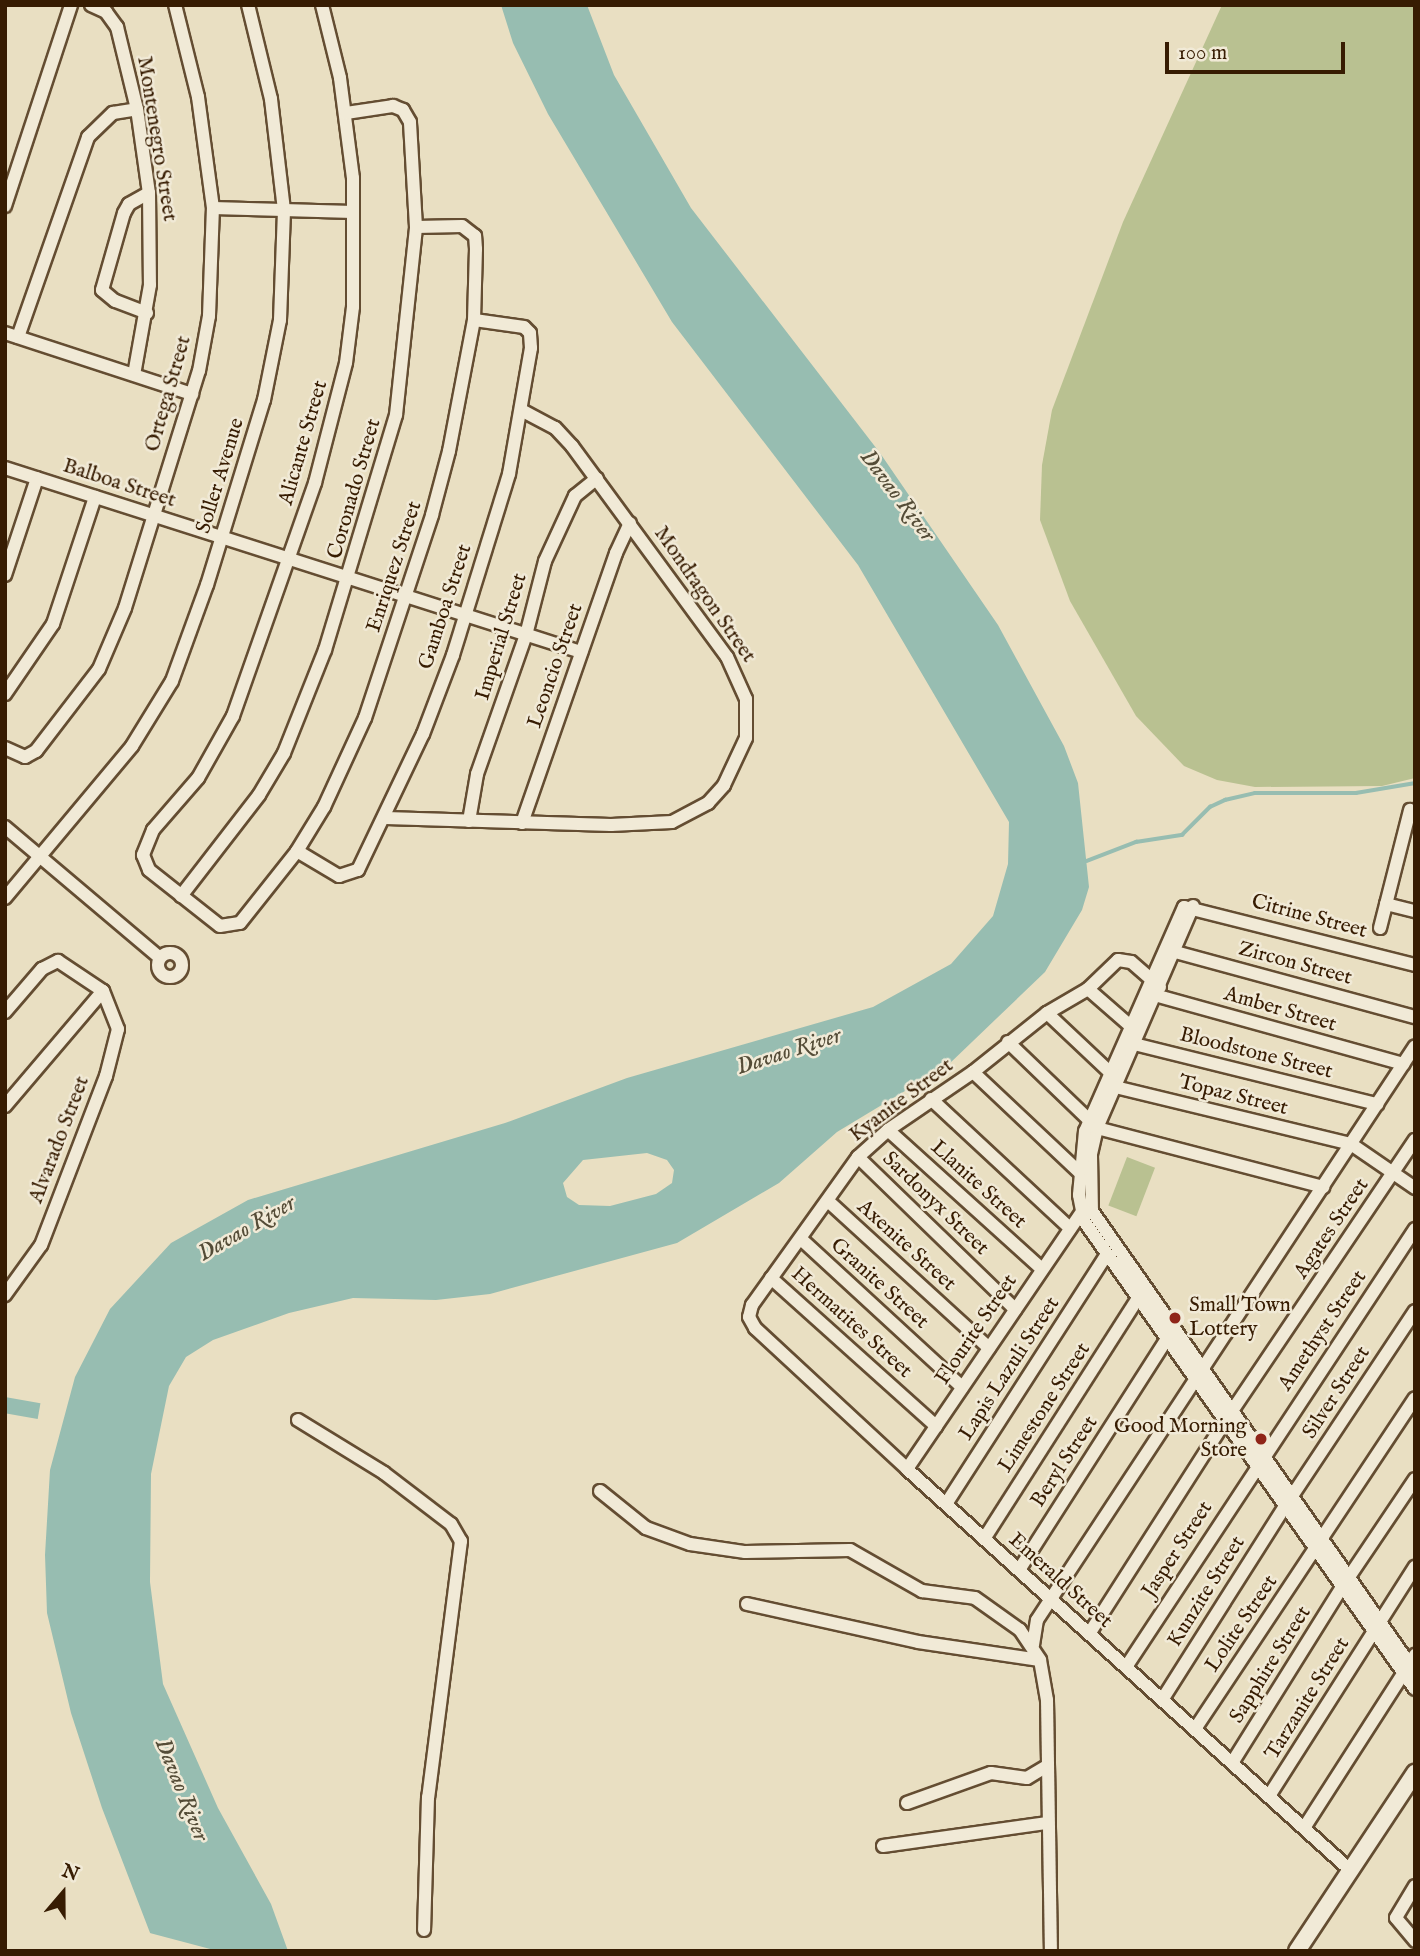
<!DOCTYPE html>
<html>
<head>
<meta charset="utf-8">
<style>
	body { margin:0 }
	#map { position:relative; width:1420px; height:1956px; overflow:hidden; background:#e9dfc2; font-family:"IM FELL English",serif }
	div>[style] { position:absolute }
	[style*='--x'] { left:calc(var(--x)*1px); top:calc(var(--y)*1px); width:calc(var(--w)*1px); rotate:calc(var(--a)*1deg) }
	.green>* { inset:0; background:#b9c191; transform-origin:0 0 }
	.water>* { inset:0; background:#97bdb1; transform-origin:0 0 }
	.pier>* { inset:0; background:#e9dfc2 }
	.stream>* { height:3.5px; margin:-1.75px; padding:0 1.75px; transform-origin:1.75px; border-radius:1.75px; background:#97bdb1 }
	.roads { filter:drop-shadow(2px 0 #644d32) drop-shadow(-2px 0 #644d32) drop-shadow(0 2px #644d32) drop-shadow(0 -2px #644d32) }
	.minor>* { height:12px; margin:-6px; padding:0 6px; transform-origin:6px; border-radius:6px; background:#f1ead7 }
	.minor>.ring { margin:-6px; padding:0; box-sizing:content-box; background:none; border:12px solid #f1ead7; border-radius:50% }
	.tertiary>* { height:16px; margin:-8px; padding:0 8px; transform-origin:8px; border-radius:8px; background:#f1ead7 }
	.dots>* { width:19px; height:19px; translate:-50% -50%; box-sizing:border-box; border:4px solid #f1ead7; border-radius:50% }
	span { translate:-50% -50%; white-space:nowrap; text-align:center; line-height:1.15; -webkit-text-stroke:5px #f1ead7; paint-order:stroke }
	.street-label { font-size:21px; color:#371c02 }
	.poi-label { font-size:21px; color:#371c02 }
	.left { translate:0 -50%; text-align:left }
	.right { translate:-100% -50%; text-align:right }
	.water-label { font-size:23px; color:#544c37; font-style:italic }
	.frame { position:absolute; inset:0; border:7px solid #371c02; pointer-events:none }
	.north { position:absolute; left:28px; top:1858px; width:70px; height:70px; -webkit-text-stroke:5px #f1ead7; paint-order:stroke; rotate:20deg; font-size:19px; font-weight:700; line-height:28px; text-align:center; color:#371c02 }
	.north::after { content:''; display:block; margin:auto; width:24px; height:32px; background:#371c02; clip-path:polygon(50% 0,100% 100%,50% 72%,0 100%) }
	.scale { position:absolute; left:1165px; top:42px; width:180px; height:32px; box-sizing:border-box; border:4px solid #371c02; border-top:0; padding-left:9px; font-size:21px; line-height:24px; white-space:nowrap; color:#371c02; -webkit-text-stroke:5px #f1ead7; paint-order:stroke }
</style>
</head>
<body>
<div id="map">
	<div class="green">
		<i style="clip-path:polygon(1222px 5px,1415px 5px,1415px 778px,1382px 786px,1255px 787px,1217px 780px,1184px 766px,1136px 716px,1070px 601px,1040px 520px,1042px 465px,1052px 410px,1123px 222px)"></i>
		<i style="left:1127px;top:1157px;width:30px;height:52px;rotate:21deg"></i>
	</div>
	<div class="water">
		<i style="clip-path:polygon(evenodd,501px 5px,587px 5px,614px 75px,691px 208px,880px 453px,998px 625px,1064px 746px,1078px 783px,1089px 887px,1082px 910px,1045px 972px,948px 1065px,837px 1132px,779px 1183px,677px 1243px,490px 1294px,436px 1300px,353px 1298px,289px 1313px,213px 1340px,186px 1357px,169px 1386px,151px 1474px,150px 1582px,163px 1684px,218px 1808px,271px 1904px,288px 1951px,157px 1951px,102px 1808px,71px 1713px,47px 1613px,45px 1555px,50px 1470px,75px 1377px,110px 1309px,171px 1243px,248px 1200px,505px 1123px,627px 1078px,873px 1007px,951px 964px,993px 916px,1008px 864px,1009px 822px,858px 565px,672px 322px,548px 114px,513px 43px,501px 5px,647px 1153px,667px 1160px,674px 1170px,672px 1183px,656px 1194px,610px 1206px,579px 1205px,567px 1197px,563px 1183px,583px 1160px,647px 1153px)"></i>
		<i style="left:5px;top:1397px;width:36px;height:16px;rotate:10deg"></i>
	</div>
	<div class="pier">
		<i style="clip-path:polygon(146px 1932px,214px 1950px,217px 1951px,154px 1951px)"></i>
	</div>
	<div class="stream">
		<i style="--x:1087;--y:861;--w:53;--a:-21.2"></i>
		<i style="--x:1136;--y:842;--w:47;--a:-8.7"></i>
		<i style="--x:1182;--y:835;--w:40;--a:-45"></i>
		<i style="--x:1210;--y:807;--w:17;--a:-25"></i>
		<i style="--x:1225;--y:800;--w:31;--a:-13"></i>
		<i style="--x:1255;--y:793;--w:101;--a:0"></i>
		<i style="--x:1356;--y:793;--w:60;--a:-9.6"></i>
	</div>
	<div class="roads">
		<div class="minor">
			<i style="--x:91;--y:5;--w:17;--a:25"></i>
			<i style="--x:106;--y:12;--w:19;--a:54"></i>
			<i style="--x:117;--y:27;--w:84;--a:76.3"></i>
			<i style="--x:137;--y:109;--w:85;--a:81.9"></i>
			<i style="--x:149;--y:193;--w:92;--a:89.4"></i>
			<i style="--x:150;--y:285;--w:91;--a:100.1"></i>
			<i style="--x:322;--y:5;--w:75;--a:76.1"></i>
			<i style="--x:340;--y:78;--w:101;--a:82.6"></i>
			<i style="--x:353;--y:178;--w:129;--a:90"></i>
			<i style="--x:353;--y:307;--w:56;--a:97.1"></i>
			<i style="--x:346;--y:363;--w:124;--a:104.5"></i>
			<i style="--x:315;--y:483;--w:247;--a:109.4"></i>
			<i style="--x:233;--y:716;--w:71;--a:119.4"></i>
			<i style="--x:198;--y:778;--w:69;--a:130.9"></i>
			<i style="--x:153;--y:830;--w:27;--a:112"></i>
			<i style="--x:143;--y:855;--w:16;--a:68"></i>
			<i style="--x:149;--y:870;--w:90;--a:38.3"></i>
			<i style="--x:220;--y:926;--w:20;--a:-9"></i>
			<i style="--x:240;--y:923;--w:92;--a:-51.6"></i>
			<i style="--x:297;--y:851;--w:52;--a:-58.5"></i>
			<i style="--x:324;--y:807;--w:98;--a:-65.3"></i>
			<i style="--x:365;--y:718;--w:214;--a:-71.7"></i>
			<i style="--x:432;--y:515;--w:66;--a:-75.1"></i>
			<i style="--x:449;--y:451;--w:133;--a:-79.2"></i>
			<i style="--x:474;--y:320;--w:71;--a:-88.4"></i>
			<i style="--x:476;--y:249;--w:13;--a:-94"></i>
			<i style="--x:475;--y:236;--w:16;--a:-142"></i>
			<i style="--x:462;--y:226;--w:46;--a:178.8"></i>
			<i style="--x:5;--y:206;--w:212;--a:-71.8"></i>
			<i style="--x:213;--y:208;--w:140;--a:1.6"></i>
			<i style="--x:147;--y:313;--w:34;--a:-159"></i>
			<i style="--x:115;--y:301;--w:17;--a:-140"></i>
			<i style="--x:102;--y:290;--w:80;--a:-74.1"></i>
			<i style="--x:124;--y:213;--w:10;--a:-61"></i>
			<i style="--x:129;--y:204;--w:23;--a:-29"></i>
			<i style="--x:5;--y:333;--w:197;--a:18.1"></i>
			<i style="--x:18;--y:337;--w:212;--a:-70.7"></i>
			<i style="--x:88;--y:137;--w:35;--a:-44"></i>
			<i style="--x:113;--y:113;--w:24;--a:-9"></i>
			<i style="--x:5;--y:468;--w:605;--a:17.72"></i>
			<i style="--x:5;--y:575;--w:102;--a:-71.7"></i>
			<i style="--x:5;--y:694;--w:85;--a:-55.6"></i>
			<i style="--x:53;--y:624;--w:134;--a:-71.7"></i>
			<i style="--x:5;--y:748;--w:22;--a:24"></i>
			<i style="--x:25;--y:757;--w:13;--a:-29"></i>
			<i style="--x:36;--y:751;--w:103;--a:-52.5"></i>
			<i style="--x:99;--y:669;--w:66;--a:-66.9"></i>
			<i style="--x:125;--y:608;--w:248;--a:-72.7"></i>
			<i style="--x:199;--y:371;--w:56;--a:-79.7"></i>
			<i style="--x:209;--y:316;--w:108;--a:-87.9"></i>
			<i style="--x:213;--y:208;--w:112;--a:-97.7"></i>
			<i style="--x:198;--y:97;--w:95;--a:-104"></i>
			<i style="--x:386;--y:818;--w:225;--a:1.8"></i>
			<i style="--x:611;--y:825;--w:61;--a:-2.8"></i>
			<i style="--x:672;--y:822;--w:41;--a:-27.8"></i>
			<i style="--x:708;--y:803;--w:24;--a:-48"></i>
			<i style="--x:724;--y:785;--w:52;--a:-64.9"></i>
			<i style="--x:746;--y:738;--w:39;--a:-90"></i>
			<i style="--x:746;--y:699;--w:46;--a:-114.3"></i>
			<i style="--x:727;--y:657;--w:262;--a:-126.3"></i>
			<i style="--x:572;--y:446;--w:25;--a:-133"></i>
			<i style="--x:555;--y:428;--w:36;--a:-152"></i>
			<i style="--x:469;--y:821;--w:48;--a:-80.3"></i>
			<i style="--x:477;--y:774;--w:147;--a:-70.6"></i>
			<i style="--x:526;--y:635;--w:76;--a:-75.6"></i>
			<i style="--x:545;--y:561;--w:72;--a:-65.2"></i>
			<i style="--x:575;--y:496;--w:28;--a:-39"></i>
			<i style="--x:522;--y:823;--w:286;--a:-70.8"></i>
			<i style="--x:616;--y:553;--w:33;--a:-65"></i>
			<i style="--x:5;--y:827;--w:203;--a:40.2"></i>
			<i style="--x:297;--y:851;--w:49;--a:30.8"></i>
			<i style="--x:339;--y:876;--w:20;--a:-18"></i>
			<i style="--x:358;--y:870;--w:151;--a:-64.5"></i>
			<i style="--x:423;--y:734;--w:85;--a:-69.2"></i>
			<i style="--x:453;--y:655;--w:189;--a:-72.8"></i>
			<i style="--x:509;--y:474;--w:128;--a:-80.1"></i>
			<i style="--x:531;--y:348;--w:15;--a:-94"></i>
			<i style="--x:530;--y:333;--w:8;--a:-135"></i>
			<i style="--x:524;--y:327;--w:50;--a:-172"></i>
			<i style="--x:181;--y:896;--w:128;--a:-52.3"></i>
			<i style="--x:259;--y:795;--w:49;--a:-59.2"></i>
			<i style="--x:284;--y:753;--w:111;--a:-68.3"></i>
			<i style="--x:325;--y:650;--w:245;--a:-73.2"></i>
			<i style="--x:396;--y:415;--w:189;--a:-83.9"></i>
			<i style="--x:416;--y:227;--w:105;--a:-93.3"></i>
			<i style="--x:410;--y:122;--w:14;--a:-120"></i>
			<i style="--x:403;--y:110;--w:11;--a:-158"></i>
			<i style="--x:393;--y:106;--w:48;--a:171.5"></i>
			<i style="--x:5;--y:898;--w:198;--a:-50.1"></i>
			<i style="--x:132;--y:746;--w:76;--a:-58.4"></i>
			<i style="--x:172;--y:681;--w:102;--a:-70"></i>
			<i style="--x:207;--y:585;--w:194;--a:-72.9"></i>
			<i style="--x:264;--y:400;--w:82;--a:-78.7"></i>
			<i style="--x:280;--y:320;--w:110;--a:-87.9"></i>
			<i style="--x:284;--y:210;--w:112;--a:-96.7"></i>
			<i style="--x:271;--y:99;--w:97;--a:-103.7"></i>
			<i style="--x:1386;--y:904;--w:30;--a:14"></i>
			<i style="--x:1193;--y:906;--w:242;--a:113.4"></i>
			<i style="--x:1097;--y:1128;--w:28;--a:103"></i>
			<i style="--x:1091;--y:1155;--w:56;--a:89"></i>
			<i style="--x:1092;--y:1211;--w:563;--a:54.98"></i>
			<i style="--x:1380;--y:928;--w:122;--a:-75.7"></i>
			<i style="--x:1168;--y:950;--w:256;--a:15.2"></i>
			<i class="ring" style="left:158px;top:953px;width:12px;height:12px"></i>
			<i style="--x:1415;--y:965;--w:238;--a:-165.9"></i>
			<i style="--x:1184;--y:907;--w:245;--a:113.8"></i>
			<i style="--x:1085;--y:1131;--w:64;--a:95.4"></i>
			<i style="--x:1079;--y:1195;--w:26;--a:79"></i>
			<i style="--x:1084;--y:1221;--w:573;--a:54.73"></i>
			<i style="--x:1160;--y:987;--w:38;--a:-139"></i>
			<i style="--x:1131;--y:962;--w:13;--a:-171"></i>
			<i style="--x:1118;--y:960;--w:42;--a:136"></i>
			<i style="--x:1088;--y:989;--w:48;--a:149.7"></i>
			<i style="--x:1047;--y:1013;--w:95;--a:141.4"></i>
			<i style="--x:973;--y:1072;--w:103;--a:145.7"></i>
			<i style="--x:888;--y:1130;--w:40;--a:138"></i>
			<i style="--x:858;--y:1157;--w:182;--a:125.6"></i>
			<i style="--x:752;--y:1305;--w:12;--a:104"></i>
			<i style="--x:749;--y:1317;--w:13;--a:61"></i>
			<i style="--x:755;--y:1328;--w:207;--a:42.8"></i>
			<i style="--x:907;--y:1469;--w:598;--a:42.15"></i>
			<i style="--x:1088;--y:989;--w:62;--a:41.1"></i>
			<i style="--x:1151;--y:994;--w:262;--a:15.5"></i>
			<i style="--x:5;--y:1012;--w:57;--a:-49.3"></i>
			<i style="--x:42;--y:969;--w:18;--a:-27"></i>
			<i style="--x:58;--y:961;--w:54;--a:33.7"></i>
			<i style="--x:103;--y:991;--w:41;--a:68.5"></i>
			<i style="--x:118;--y:1029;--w:49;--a:104.3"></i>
			<i style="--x:106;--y:1076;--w:181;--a:111"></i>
			<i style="--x:41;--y:1245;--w:62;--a:125.8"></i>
			<i style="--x:1047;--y:1013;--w:95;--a:43.3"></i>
			<i style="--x:1008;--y:1042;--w:112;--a:43.9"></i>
			<i style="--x:1126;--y:1042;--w:259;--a:13.9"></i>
			<i style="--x:973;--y:1072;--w:146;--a:43.3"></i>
			<i style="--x:1107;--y:1085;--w:251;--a:13.6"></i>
			<i style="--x:1351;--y:1144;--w:78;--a:34.5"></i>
			<i style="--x:931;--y:1099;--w:190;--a:42.9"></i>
			<i style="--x:5;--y:1106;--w:151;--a:-49.6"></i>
			<i style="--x:1097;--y:1128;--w:234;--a:14.6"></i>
			<i style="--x:888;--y:1130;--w:207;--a:42.1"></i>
			<i style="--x:858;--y:1157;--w:219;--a:44.1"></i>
			<i style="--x:828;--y:1201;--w:218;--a:42.4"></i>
			<i style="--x:801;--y:1239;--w:219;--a:42.6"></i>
			<i style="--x:771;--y:1278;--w:222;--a:41.9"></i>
			<i style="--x:1232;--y:1411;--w:327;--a:-56"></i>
			<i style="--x:298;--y:1420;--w:101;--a:31.6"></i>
			<i style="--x:384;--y:1473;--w:84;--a:37.3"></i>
			<i style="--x:451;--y:1524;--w:20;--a:60"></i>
			<i style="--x:461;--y:1541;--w:258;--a:97.3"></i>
			<i style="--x:428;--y:1797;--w:133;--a:91.7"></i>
			<i style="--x:907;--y:1469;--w:308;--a:-55.8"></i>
			<i style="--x:600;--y:1491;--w:59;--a:38.8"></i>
			<i style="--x:646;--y:1528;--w:47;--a:20"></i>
			<i style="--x:690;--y:1544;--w:56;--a:8.3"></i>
			<i style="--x:745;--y:1552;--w:105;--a:-1.1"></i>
			<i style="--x:850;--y:1550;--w:83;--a:29.7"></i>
			<i style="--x:922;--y:1591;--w:53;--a:7.5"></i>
			<i style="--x:975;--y:1598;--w:55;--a:35.4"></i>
			<i style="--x:1020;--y:1630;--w:36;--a:56"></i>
			<i style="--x:1040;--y:1660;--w:41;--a:80.1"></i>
			<i style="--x:1047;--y:1700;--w:251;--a:89.1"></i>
			<i style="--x:1292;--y:1496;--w:222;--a:-56.4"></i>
			<i style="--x:946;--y:1504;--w:297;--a:-57.2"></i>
			<i style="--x:984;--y:1539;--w:286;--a:-57.4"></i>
			<i style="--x:1019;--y:1570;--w:274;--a:-57.4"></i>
			<i style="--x:1349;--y:1577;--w:118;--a:-56"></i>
			<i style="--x:747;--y:1604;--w:175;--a:12.5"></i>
			<i style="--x:918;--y:1642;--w:123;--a:8.4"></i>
			<i style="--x:1089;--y:1634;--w:253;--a:-57.4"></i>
			<i style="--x:1033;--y:1645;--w:25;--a:-81"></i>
			<i style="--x:1037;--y:1620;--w:687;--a:-56.63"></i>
			<i style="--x:1126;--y:1667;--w:525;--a:-56.58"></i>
			<i style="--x:1162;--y:1700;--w:230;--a:-57.6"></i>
			<i style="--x:1195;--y:1729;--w:397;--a:-56.4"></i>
			<i style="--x:1232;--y:1763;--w:208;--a:-58"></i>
			<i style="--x:1269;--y:1796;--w:272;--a:-57.5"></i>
			<i style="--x:907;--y:1803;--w:89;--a:-19.7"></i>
			<i style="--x:991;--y:1773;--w:36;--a:8"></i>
			<i style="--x:1027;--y:1778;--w:23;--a:-31"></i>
			<i style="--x:1304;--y:1828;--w:206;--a:-57.3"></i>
			<i style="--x:883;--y:1846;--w:166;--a:-8"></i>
			<i style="--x:1415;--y:1886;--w:37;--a:121"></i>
			<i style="--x:1396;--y:1918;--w:30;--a:50"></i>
		</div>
		<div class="tertiary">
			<i style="--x:1297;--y:1951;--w:214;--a:-56.5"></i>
		</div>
	</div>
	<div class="dots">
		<i style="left:1175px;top:1318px;background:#8f2418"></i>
		<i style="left:1261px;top:1439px;background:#8f2418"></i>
	</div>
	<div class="street-label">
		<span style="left:156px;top:139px;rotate:81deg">Montenegro Street</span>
		<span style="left:169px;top:394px;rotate:-74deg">Ortega Street</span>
		<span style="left:304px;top:443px;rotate:-74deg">Alicante Street</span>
		<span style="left:221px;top:476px;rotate:-73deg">Soller Avenue</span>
		<span style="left:119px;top:484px;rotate:18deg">Balboa Street</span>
		<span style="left:355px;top:489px;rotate:-74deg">Coronado Street</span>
		<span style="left:395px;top:567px;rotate:-72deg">Enriquez Street</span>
		<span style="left:704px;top:595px;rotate:55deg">Mondragon Street</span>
		<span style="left:446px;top:607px;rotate:-72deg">Gamboa Street</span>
		<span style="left:502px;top:637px;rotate:-73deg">Imperial Street</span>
		<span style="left:556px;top:666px;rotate:-71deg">Leoncio Street</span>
		<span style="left:1309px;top:917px;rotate:15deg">Citrine Street</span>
		<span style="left:1295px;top:964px;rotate:15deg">Zircon Street</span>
		<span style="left:1280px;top:1010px;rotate:16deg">Amber Street</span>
		<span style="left:1256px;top:1054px;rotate:14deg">Bloodstone Street</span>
		<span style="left:1233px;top:1096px;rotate:14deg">Topaz Street</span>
		<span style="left:902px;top:1101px;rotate:-37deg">Kyanite Street</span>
		<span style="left:60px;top:1140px;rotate:-69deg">Alvarado Street</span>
		<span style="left:978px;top:1185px;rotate:42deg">Llanite Street</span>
		<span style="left:935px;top:1204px;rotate:44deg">Sardonyx Street</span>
		<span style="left:1332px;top:1229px;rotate:-56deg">Agates Street</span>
		<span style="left:906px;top:1246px;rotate:42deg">Axenite Street</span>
		<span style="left:879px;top:1284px;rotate:42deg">Granite Street</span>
		<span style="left:851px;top:1323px;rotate:42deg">Hermatites Street</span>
		<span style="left:977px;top:1330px;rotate:-56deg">Flourite Street</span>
		<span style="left:1323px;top:1331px;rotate:-56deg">Amethyst Street</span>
		<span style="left:1010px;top:1369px;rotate:-57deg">Lapis Lazuli Street</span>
		<span style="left:1337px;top:1393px;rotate:-57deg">Silver Street</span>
		<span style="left:1045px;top:1408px;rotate:-57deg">Limestone Street</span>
		<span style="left:1065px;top:1462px;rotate:-57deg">Beryl Street</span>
		<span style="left:1178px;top:1550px;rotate:-57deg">Jasper Street</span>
		<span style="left:1060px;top:1581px;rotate:42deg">Emerald Street</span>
		<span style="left:1207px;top:1592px;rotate:-58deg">Kunzite Street</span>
		<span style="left:1242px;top:1624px;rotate:-56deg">Lolite Street</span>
		<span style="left:1271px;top:1665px;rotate:-58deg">Sapphire Street</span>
		<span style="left:1308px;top:1699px;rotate:-58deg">Tarzanite Street</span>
	</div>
	<div class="poi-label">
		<span class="left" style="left:1189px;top:1318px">Small Town<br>Lottery</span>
		<span class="right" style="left:1247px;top:1439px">Good Morning<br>Store</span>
	</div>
	<div class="water-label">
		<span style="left:897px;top:496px;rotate:53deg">Davao River</span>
		<span style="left:789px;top:1052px;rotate:-18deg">Davao River</span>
		<span style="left:247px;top:1229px;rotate:-30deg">Davao River</span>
		<span style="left:181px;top:1790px;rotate:68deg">Davao River</span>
	</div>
	<div class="frame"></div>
	<div class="north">N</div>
	<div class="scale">100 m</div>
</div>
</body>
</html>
